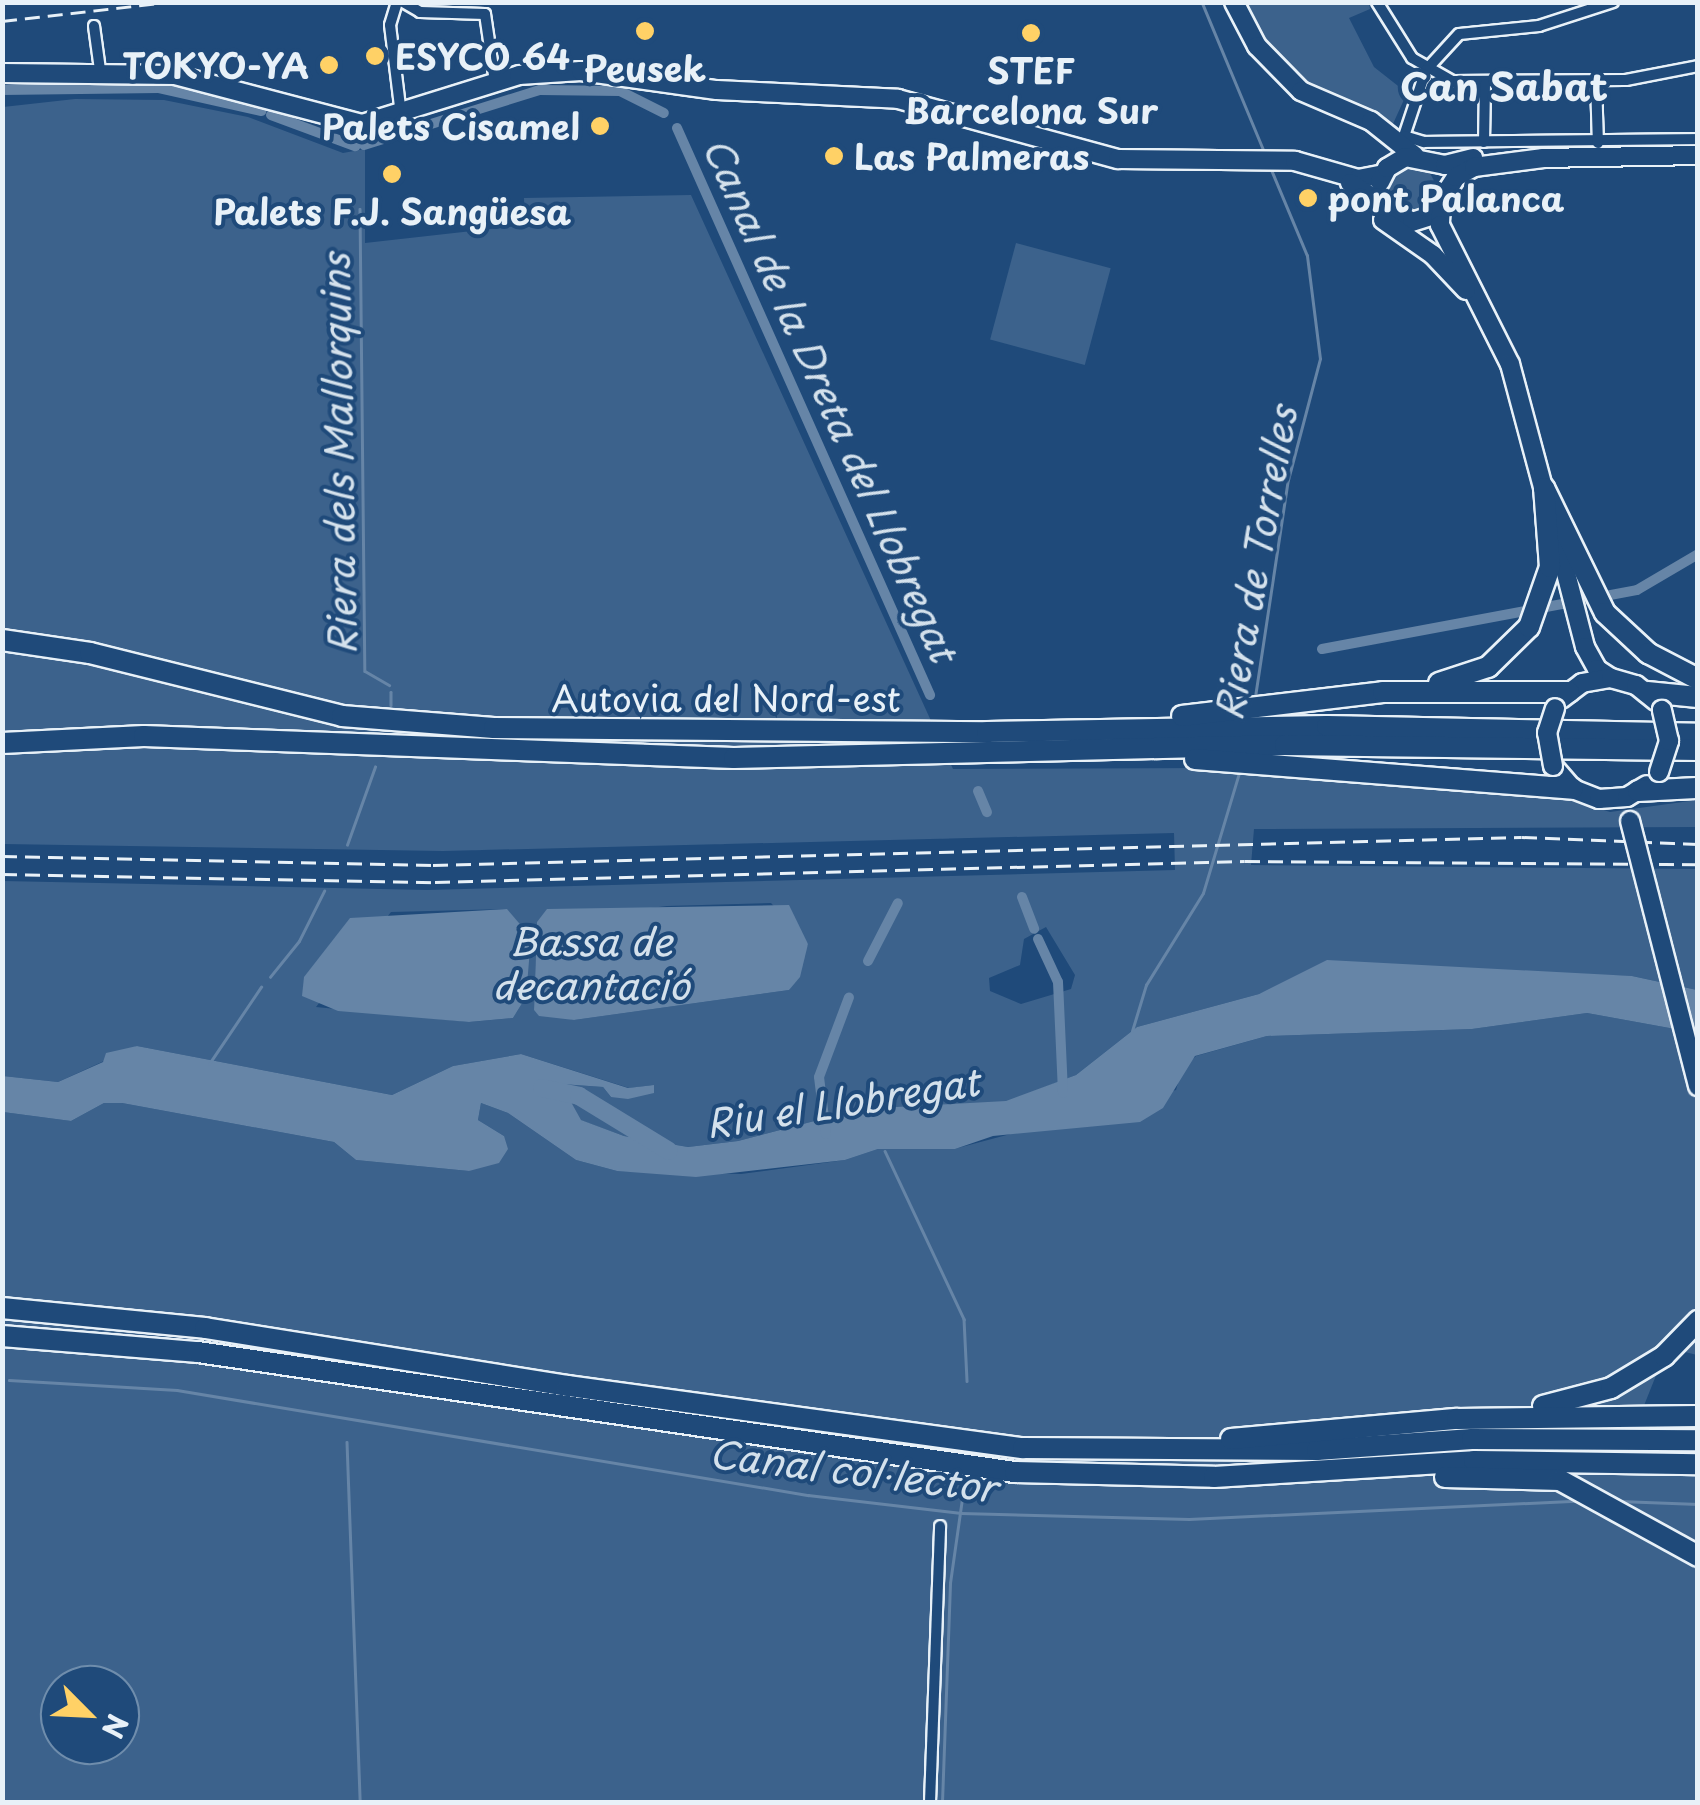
<!DOCTYPE html>
<html>
<head>
<meta charset="utf-8">
<style>
	body { margin:0 }
	#map { position:relative; width:1700px; height:1805px; overflow:hidden; background:#1f4a7a; font-family:"Playpen Sans",sans-serif }
	div>[style] { position:absolute }
	[style*='--x'] { left:calc(var(--x)*1px); top:calc(var(--y)*1px); width:calc(var(--w)*1px); rotate:calc(var(--a)*1deg) }
	.green>* { inset:0; background:#3c628c; transform-origin:0 0 }
	.round { border-radius:50% }
	.water>* { inset:0; background:#6685a7 }
	.stream>* { height:2.5px; margin:-1.25px; padding:0 1.25px; transform-origin:1.25px; border-radius:1.25px; background:#6685a7 }
	.canal>* { height:10px; margin:-5px; padding:0 5px; transform-origin:5px; border-radius:5px; background:#6685a7 }
	.river>* { height:18px; margin:-9px; padding:0 9px; transform-origin:9px; border-radius:9px; background:#6685a7 }
	.roads { filter:drop-shadow(2px 0 #e8f1f8) drop-shadow(-2px 0 #e8f1f8) drop-shadow(0 2px #e8f1f8) drop-shadow(0 -2px #e8f1f8) }
	.minor>* { height:10px; margin:-5px; padding:0 5px; transform-origin:5px; border-radius:5px; background:#1f4a7a }
	.primary>* { height:18px; margin:-9px; padding:0 9px; transform-origin:9px; border-radius:9px; background:#1f4a7a }
	.motorway>* { height:20px; margin:-10px; padding:0 10px; transform-origin:10px; border-radius:10px; background:#1f4a7a }
	.rail>* { height:2.5px; margin-top:-1.25px; transform-origin:0; background:repeating-linear-gradient(90deg,#e8f1f8 0 15px,transparent 0 23px) }
	.bridges { filter:drop-shadow(2px 0 #e8f1f8) drop-shadow(-2px 0 #e8f1f8) drop-shadow(0 2px #e8f1f8) drop-shadow(0 -2px #e8f1f8) }
	.primary-bridge>* { height:18px; margin:-9px; padding:0 9px; transform-origin:9px; border-radius:9px; background:#1f4a7a }
	.dots>* { width:28px; height:28px; translate:-50% -50%; box-sizing:border-box; border:5px solid #1f4a7a; border-radius:50% }
	span { translate:-50% -50%; white-space:nowrap; text-align:center; line-height:1.15; -webkit-text-stroke:8px #1f4a7a; paint-order:stroke }
	.poi-label { font-size:35px; color:#e8f1f8; font-weight:700 }
	.left { translate:0 -50%; text-align:left }
	.right { translate:-100% -50%; text-align:right }
	.street-label { font-size:35px; color:#e8f1f8 }
	.neighbourhood-label { font-size:38px; color:#e8f1f8; font-weight:700 }
	.water-label { font-size:38px; color:#d4e1ec; font-style:italic }
	.frame { position:absolute; inset:0; border:5px solid #e8f1f8; pointer-events:none }
	.north { position:absolute; left:40px; top:1665px; width:100px; height:100px; box-sizing:border-box; background:#1f4a7a; border:2px solid #6f8dac; border-radius:50%; rotate:114deg; font-size:28px; font-weight:700; line-height:40px; text-align:center; color:#e8f1f8 }
	.north::after { content:''; display:block; margin:auto; width:35px; height:45px; background:#ffd166; clip-path:polygon(50% 0,100% 100%,50% 72%,0 100%) }
</style>
</head>
<body>
<div id="map">
	<div class="green">
		<i style="clip-path:polygon(1242px 3px,1369px 3px,1370px 9px,1349px 18px,1374px 67px,1407px 93px,1392px 126px,1314px 93px,1254px 34px)"></i>
		<i style="clip-path:polygon(evenodd,75px 99px,164px 100px,248px 117px,343px 153px,365px 149px,365px 243px,525px 225px,524px 198px,691px 195px,953px 769px,1213px 768px,1553px 794px,1610px 812px,1697px 800px,1697px 827px,1254px 829px,1251px 865px,1697px 869px,1697px 990px,1632px 976px,1322px 968px,1259px 994px,1137px 1027px,1076px 1075px,1006px 1102px,860px 1109px,738px 1141px,688px 1147px,624px 1136px,580px 1120px,560px 1084px,603px 1087px,611px 1097px,654px 1085px,629px 1088px,521px 1054px,453px 1066px,392px 1095px,137px 1046px,58px 1082px,3px 1076px,3px 881px,427px 890px,1175px 870px,1174px 833px,443px 851px,3px 844px,3px 107px,75px 99px,771px 903px,808px 944px,789px 990px,574px 1020px,534px 1010px,537px 922px,667px 906px,771px 903px,75px 99px,507px 909px,526px 997px,513px 1018px,470px 1022px,316px 1007px,391px 912px,507px 909px,75px 99px,1046px 927px,1075px 975px,1071px 989px,1021px 1004px,990px 991px,989px 978px,1020px 965px,1024px 939px,1046px 927px)"></i>
		<i class="round" style="left:1389px;top:165px;width:46px;height:46px"></i>
		<i style="left:1016px;top:243px;width:98px;height:100px;rotate:15deg"></i>
		<i style="clip-path:polygon(evenodd,1587px 1013px,1697px 1033px,1697px 1355px,1685px 1352px,1657px 1373px,1643px 1408px,1697px 1413px,1697px 1802px,3px 1802px,3px 1112px,71px 1121px,104px 1103px,122px 1103px,334px 1142px,356px 1160px,469px 1171px,504px 1136px,478px 1120px,481px 1103px,508px 1113px,576px 1160px,617px 1171px,741px 1174px,845px 1160px,878px 1149px,954px 1149px,1176px 1090px,1182px 1069px,1196px 1056px,1267px 1036px,1472px 1029px,1587px 1013px,60px 1685px,120px 1685px,120px 1745px,60px 1745px,60px 1685px)"></i>
	</div>
	<div class="water">
		<i style="clip-path:polygon(789px 905px,808px 944px,800px 977px,789px 990px,574px 1020px,539px 1016px,534px 1010px,537px 922px,547px 909px)"></i>
		<i style="clip-path:polygon(507px 909px,531px 937px,526px 997px,513px 1018px,469px 1022px,338px 1011px,302px 996px,304px 977px,350px 918px)"></i>
		<i style="clip-path:polygon(1327px 960px,1632px 976px,1697px 990px,1697px 1033px,1587px 1013px,1472px 1029px,1267px 1036px,1195px 1056px,1163px 1108px,1140px 1122px,993px 1136px,955px 1149px,878px 1149px,845px 1160px,696px 1177px,617px 1171px,576px 1160px,508px 1113px,481px 1103px,478px 1120px,504px 1136px,508px 1149px,499px 1163px,469px 1171px,356px 1160px,334px 1142px,122px 1103px,104px 1103px,71px 1121px,3px 1112px,3px 1076px,58px 1082px,103px 1062px,106px 1053px,137px 1046px,392px 1095px,453px 1066px,521px 1054px,628px 1088px,654px 1085px,654px 1093px,628px 1099px,611px 1097px,603px 1087px,561px 1084px,581px 1120px,624px 1136px,688px 1147px,738px 1141px,860px 1109px,1006px 1101px,1076px 1075px,1137px 1027px,1259px 994px)"></i>
	</div>
	<div class="stream">
		<i style="--x:1202;--y:2;--w:164;--a:67.4"></i>
		<i style="--x:360;--y:209;--w:462;--a:89.4"></i>
		<i style="--x:365;--y:671;--w:28;--a:30"></i>
		<i style="--x:391;--y:692;--w:13;--a:90"></i>
		<i style="--x:1255;--y:697;--w:219;--a:-81.4"></i>
		<i style="--x:1288;--y:480;--w:125;--a:-75.2"></i>
		<i style="--x:1320;--y:359;--w:104;--a:-97.2"></i>
		<i style="--x:1307;--y:256;--w:93;--a:-112.7"></i>
		<i style="--x:347;--y:845;--w:83;--a:-70.3"></i>
		<i style="--x:270;--y:977;--w:46;--a:-51.1"></i>
		<i style="--x:299;--y:941;--w:56;--a:-63.4"></i>
		<i style="--x:1132;--y:1031;--w:48;--a:-73.1"></i>
		<i style="--x:1146;--y:985;--w:108;--a:-58.2"></i>
		<i style="--x:1203;--y:893;--w:125;--a:-73.3"></i>
		<i style="--x:209;--y:1064;--w:93;--a:-56"></i>
		<i style="--x:885;--y:1151;--w:186;--a:64.8"></i>
		<i style="--x:964;--y:1319;--w:62;--a:87.2"></i>
		<i style="--x:9;--y:1380;--w:168;--a:3.4"></i>
		<i style="--x:177;--y:1390;--w:640;--a:9.45"></i>
		<i style="--x:808;--y:1495;--w:154;--a:6.7"></i>
		<i style="--x:961;--y:1513;--w:228;--a:1.5"></i>
		<i style="--x:1189;--y:1519;--w:387;--a:-2.7"></i>
		<i style="--x:347;--y:1442;--w:360;--a:87.9"></i>
		<i style="--x:1619;--y:1501;--w:79;--a:2.2"></i>
		<i style="--x:942;--y:1802;--w:219;--a:-87.9"></i>
		<i style="--x:950;--y:1583;--w:85;--a:-81.9"></i>
	</div>
	<div class="canal">
		<i style="--x:2;--y:90;--w:157;--a:-0.7"></i>
		<i style="--x:159;--y:88;--w:105;--a:12.7"></i>
		<i style="--x:271;--y:115;--w:90;--a:20.3"></i>
		<i style="--x:677;--y:128;--w:621;--a:65.95"></i>
		<i style="--x:364;--y:145;--w:184;--a:-17.4"></i>
		<i style="--x:540;--y:90;--w:80;--a:0.7"></i>
		<i style="--x:620;--y:91;--w:49;--a:26.6"></i>
		<i style="--x:1322;--y:649;--w:320;--a:-10.6"></i>
		<i style="--x:1637;--y:590;--w:71;--a:-30.5"></i>
		<i style="--x:978;--y:791;--w:23;--a:67"></i>
		<i style="--x:1022;--y:897;--w:34;--a:69"></i>
		<i style="--x:1038;--y:939;--w:47;--a:65.1"></i>
		<i style="--x:1058;--y:982;--w:111;--a:87.4"></i>
		<i style="--x:868;--y:961;--w:65;--a:-62.7"></i>
		<i style="--x:826;--y:1134;--w:57;--a:-97"></i>
		<i style="--x:819;--y:1077;--w:85;--a:-69.4"></i>
	</div>
	<div class="river">
		<i style="--x:542;--y:1088;--w:38;--a:12"></i>
		<i style="--x:579;--y:1096;--w:105;--a:31.4"></i>
	</div>
	<div class="roads">
		<div class="minor">
			<i style="--x:397;--y:2;--w:24;--a:107"></i>
			<i style="--x:390;--y:25;--w:91;--a:83"></i>
			<i style="--x:403;--y:2;--w:20;--a:30"></i>
			<i style="--x:420;--y:12;--w:65;--a:1.8"></i>
			<i style="--x:485;--y:14;--w:69;--a:81.6"></i>
			<i style="--x:1377;--y:2;--w:66;--a:58"></i>
			<i style="--x:1412;--y:58;--w:46;--a:29.9"></i>
			<i style="--x:1452;--y:81;--w:174;--a:-0.3"></i>
			<i style="--x:1626;--y:80;--w:73;--a:-11"></i>
			<i style="--x:1613;--y:2;--w:78;--a:162"></i>
			<i style="--x:1539;--y:26;--w:80;--a:174.3"></i>
			<i style="--x:1459;--y:34;--w:49;--a:132.5"></i>
			<i style="--x:1426;--y:70;--w:70;--a:108.4"></i>
			<i style="--x:1404;--y:136;--w:21;--a:17"></i>
			<i style="--x:1424;--y:142;--w:274;--a:-0.6"></i>
			<i style="--x:94;--y:26;--w:44;--a:82.2"></i>
			<i style="--x:1596;--y:81;--w:62;--a:88.2"></i>
			<i style="--x:1484;--y:142;--w:58;--a:-89"></i>
			<i style="--x:930;--y:1802;--w:276;--a:-87.9"></i>
		</div>
		<div class="primary">
			<i style="--x:1234;--y:2;--w:50;--a:62.4"></i>
			<i style="--x:1257;--y:46;--w:63;--a:45.6"></i>
			<i style="--x:1301;--y:91;--w:76;--a:23.2"></i>
			<i style="--x:1371;--y:121;--w:56;--a:38.5"></i>
			<i style="--x:2;--y:73;--w:173;--a:0.7"></i>
			<i style="--x:175;--y:75;--w:193;--a:14.7"></i>
			<i style="--x:362;--y:124;--w:164;--a:-17.3"></i>
			<i style="--x:519;--y:75;--w:62;--a:-3.7"></i>
			<i style="--x:581;--y:71;--w:137;--a:8"></i>
			<i style="--x:717;--y:90;--w:181;--a:2.8"></i>
			<i style="--x:898;--y:99;--w:228;--a:15.3"></i>
			<i style="--x:1118;--y:159;--w:177;--a:0.6"></i>
			<i style="--x:1295;--y:161;--w:66;--a:15.9"></i>
			<i style="--x:1358;--y:179;--w:25;--a:-11"></i>
			<i style="--x:1380;--y:182;--w:16;--a:-63"></i>
			<i style="--x:1387;--y:168;--w:21;--a:-31"></i>
			<i style="--x:1405;--y:157;--w:41;--a:11.3"></i>
			<i style="--x:1445;--y:165;--w:29;--a:-14"></i>
			<i style="--x:1350;--y:183;--w:73;--a:32.2"></i>
			<i style="--x:1412;--y:222;--w:20;--a:-18"></i>
			<i style="--x:1431;--y:216;--w:46;--a:-57.3"></i>
			<i style="--x:1456;--y:177;--w:21;--a:-29"></i>
			<i style="--x:1474;--y:167;--w:70;--a:-7.4"></i>
			<i style="--x:1543;--y:158;--w:155;--a:-1.1"></i>
			<i style="--x:1441;--y:204;--w:21;--a:93"></i>
			<i style="--x:1440;--y:225;--w:156;--a:63.3"></i>
			<i style="--x:1510;--y:364;--w:139;--a:75"></i>
			<i style="--x:1383;--y:220;--w:61;--a:35"></i>
			<i style="--x:1433;--y:255;--w:48;--a:46.7"></i>
			<i style="--x:1553;--y:523;--w:128;--a:75.5"></i>
			<i style="--x:1585;--y:647;--w:25;--a:61"></i>
			<i style="--x:1597;--y:669;--w:17;--a:33"></i>
			<i style="--x:1561;--y:699;--w:26;--a:-37"></i>
			<i style="--x:1582;--y:683;--w:29;--a:-10"></i>
			<i style="--x:1611;--y:678;--w:26;--a:16"></i>
			<i style="--x:1636;--y:685;--w:26;--a:39"></i>
			<i style="--x:1553;--y:766;--w:30;--a:49"></i>
			<i style="--x:1573;--y:789;--w:28;--a:21"></i>
			<i style="--x:1599;--y:799;--w:28;--a:-4"></i>
			<i style="--x:1627;--y:797;--w:23;--a:-31"></i>
		</div>
		<div class="motorway">
			<i style="--x:1544;--y:488;--w:139;--a:64"></i>
			<i style="--x:1605;--y:613;--w:59;--a:42.9"></i>
			<i style="--x:1648;--y:653;--w:56;--a:27.5"></i>
			<i style="--x:2;--y:640;--w:89;--a:8.4"></i>
			<i style="--x:90;--y:653;--w:260;--a:14"></i>
			<i style="--x:342;--y:716;--w:152;--a:4.5"></i>
			<i style="--x:494;--y:728;--w:493;--a:0.5"></i>
			<i style="--x:987;--y:732;--w:340;--a:-1"></i>
			<i style="--x:1327;--y:726;--w:371;--a:1.2"></i>
			<i style="--x:1439;--y:683;--w:52;--a:-18.1"></i>
			<i style="--x:1488;--y:667;--w:57;--a:-44.3"></i>
			<i style="--x:1529;--y:627;--w:64;--a:-70.7"></i>
			<i style="--x:1550;--y:567;--w:79;--a:-94.3"></i>
			<i style="--x:1647;--y:692;--w:51;--a:5.6"></i>
			<i style="--x:1182;--y:716;--w:202;--a:-6.8"></i>
			<i style="--x:1383;--y:692;--w:186;--a:0"></i>
			<i style="--x:2;--y:743;--w:142;--a:-2.8"></i>
			<i style="--x:144;--y:736;--w:590;--a:2.14"></i>
			<i style="--x:734;--y:758;--w:551;--a:-1.35"></i>
			<i style="--x:1285;--y:745;--w:413;--a:0.7"></i>
			<i style="--x:1195;--y:759;--w:379;--a:4.5"></i>
			<i style="--x:1638;--y:791;--w:60;--a:-2.9"></i>
			<i style="--x:2;--y:1308;--w:204;--a:5.6"></i>
			<i style="--x:205;--y:1328;--w:368;--a:9.1"></i>
			<i style="--x:568;--y:1386;--w:459;--a:7.8"></i>
			<i style="--x:1023;--y:1448;--w:294;--a:0.4"></i>
			<i style="--x:1317;--y:1450;--w:155;--a:-4.1"></i>
			<i style="--x:1472;--y:1439;--w:226;--a:0.3"></i>
			<i style="--x:2;--y:1336;--w:197;--a:4.7"></i>
			<i style="--x:198;--y:1352;--w:826;--a:8.36"></i>
			<i style="--x:1015;--y:1472;--w:199;--a:1.4"></i>
			<i style="--x:1214;--y:1477;--w:260;--a:-3.5"></i>
			<i style="--x:1474;--y:1461;--w:224;--a:0.8"></i>
			<i style="--x:1543;--y:1406;--w:70;--a:-14.8"></i>
			<i style="--x:1611;--y:1388;--w:62;--a:-31.1"></i>
			<i style="--x:1664;--y:1356;--w:49;--a:-45.8"></i>
			<i style="--x:1231;--y:1439;--w:227;--a:-5.1"></i>
			<i style="--x:1457;--y:1419;--w:241;--a:-0.7"></i>
			<i style="--x:1445;--y:1477;--w:115;--a:1.5"></i>
			<i style="--x:1560;--y:1480;--w:158;--a:28.8"></i>
		</div>
	</div>
	<div class="rail">
		<i style="--x:2;--y:21;--w:169;--a:-6.5"></i>
		<i style="--x:2;--y:856;--w:431;--a:1.2"></i>
		<i style="--x:433;--y:865;--w:1089;--a:-1.47"></i>
		<i style="--x:1522;--y:837;--w:176;--a:2.3"></i>
		<i style="--x:2;--y:874;--w:433;--a:1.1"></i>
		<i style="--x:435;--y:882;--w:810;--a:-1.49"></i>
		<i style="--x:1245;--y:861;--w:453;--a:0.4"></i>
	</div>
	<div class="bridges">
		<div class="primary-bridge">
			<i style="--x:1553;--y:766;--w:34;--a:-100"></i>
			<i style="--x:1547;--y:733;--w:26;--a:-72"></i>
			<i style="--x:1659;--y:772;--w:33;--a:-72"></i>
			<i style="--x:1669;--y:741;--w:32;--a:-103"></i>
			<i style="--x:1630;--y:821;--w:274;--a:75.6"></i>
		</div>
	</div>
	<div class="dots">
		<i style="left:645px;top:31px;background:#ffd166"></i>
		<i style="left:1031px;top:33px;background:#ffd166"></i>
		<i style="left:375px;top:56px;background:#ffd166"></i>
		<i style="left:329px;top:65px;background:#ffd166"></i>
		<i style="left:600px;top:126px;background:#ffd166"></i>
		<i style="left:834px;top:156px;background:#ffd166"></i>
		<i style="left:392px;top:174px;background:#ffd166"></i>
		<i style="left:1308px;top:198px;background:#ffd166"></i>
	</div>
	<div class="poi-label">
		<span class="left" style="left:395px;top:56px">ESYCO 64</span>
		<span class="right" style="left:309px;top:65px">TOKYO-YA</span>
		<span style="left:645px;top:68px">Peusek</span>
		<span style="left:1031px;top:90px">STEF<br>Barcelona Sur</span>
		<span class="right" style="left:580px;top:126px">Palets Cisamel</span>
		<span class="left" style="left:854px;top:156px">Las Palmeras</span>
		<span class="left" style="left:1328px;top:198px">pont Palanca</span>
		<span style="left:392px;top:211px">Palets F.J. Sangüesa</span>
	</div>
	<div class="street-label">
		<span style="left:726px;top:698px">Autovia del Nord-est</span>
	</div>
	<div class="neighbourhood-label">
		<span style="left:1504px;top:86px">Can Sabat</span>
	</div>
	<div class="water-label">
		<span style="left:831px;top:399px;rotate:66deg">Canal de la Dreta del Llobregat</span>
		<span style="left:338px;top:454px;rotate:-91deg">Riera dels Mallorquins</span>
		<span style="left:1255px;top:563px;rotate:-80deg">Riera de Torrelles</span>
		<span style="left:591px;top:963px">Bassa de<br>decantació</span>
		<span style="left:842px;top:1102px;rotate:-9deg">Riu el Llobregat</span>
		<span style="left:853px;top:1470px;rotate:7deg">Canal col·lector</span>
	</div>
	<div class="frame"></div>
	<div class="north">N</div>
</div>
</body>
</html>
